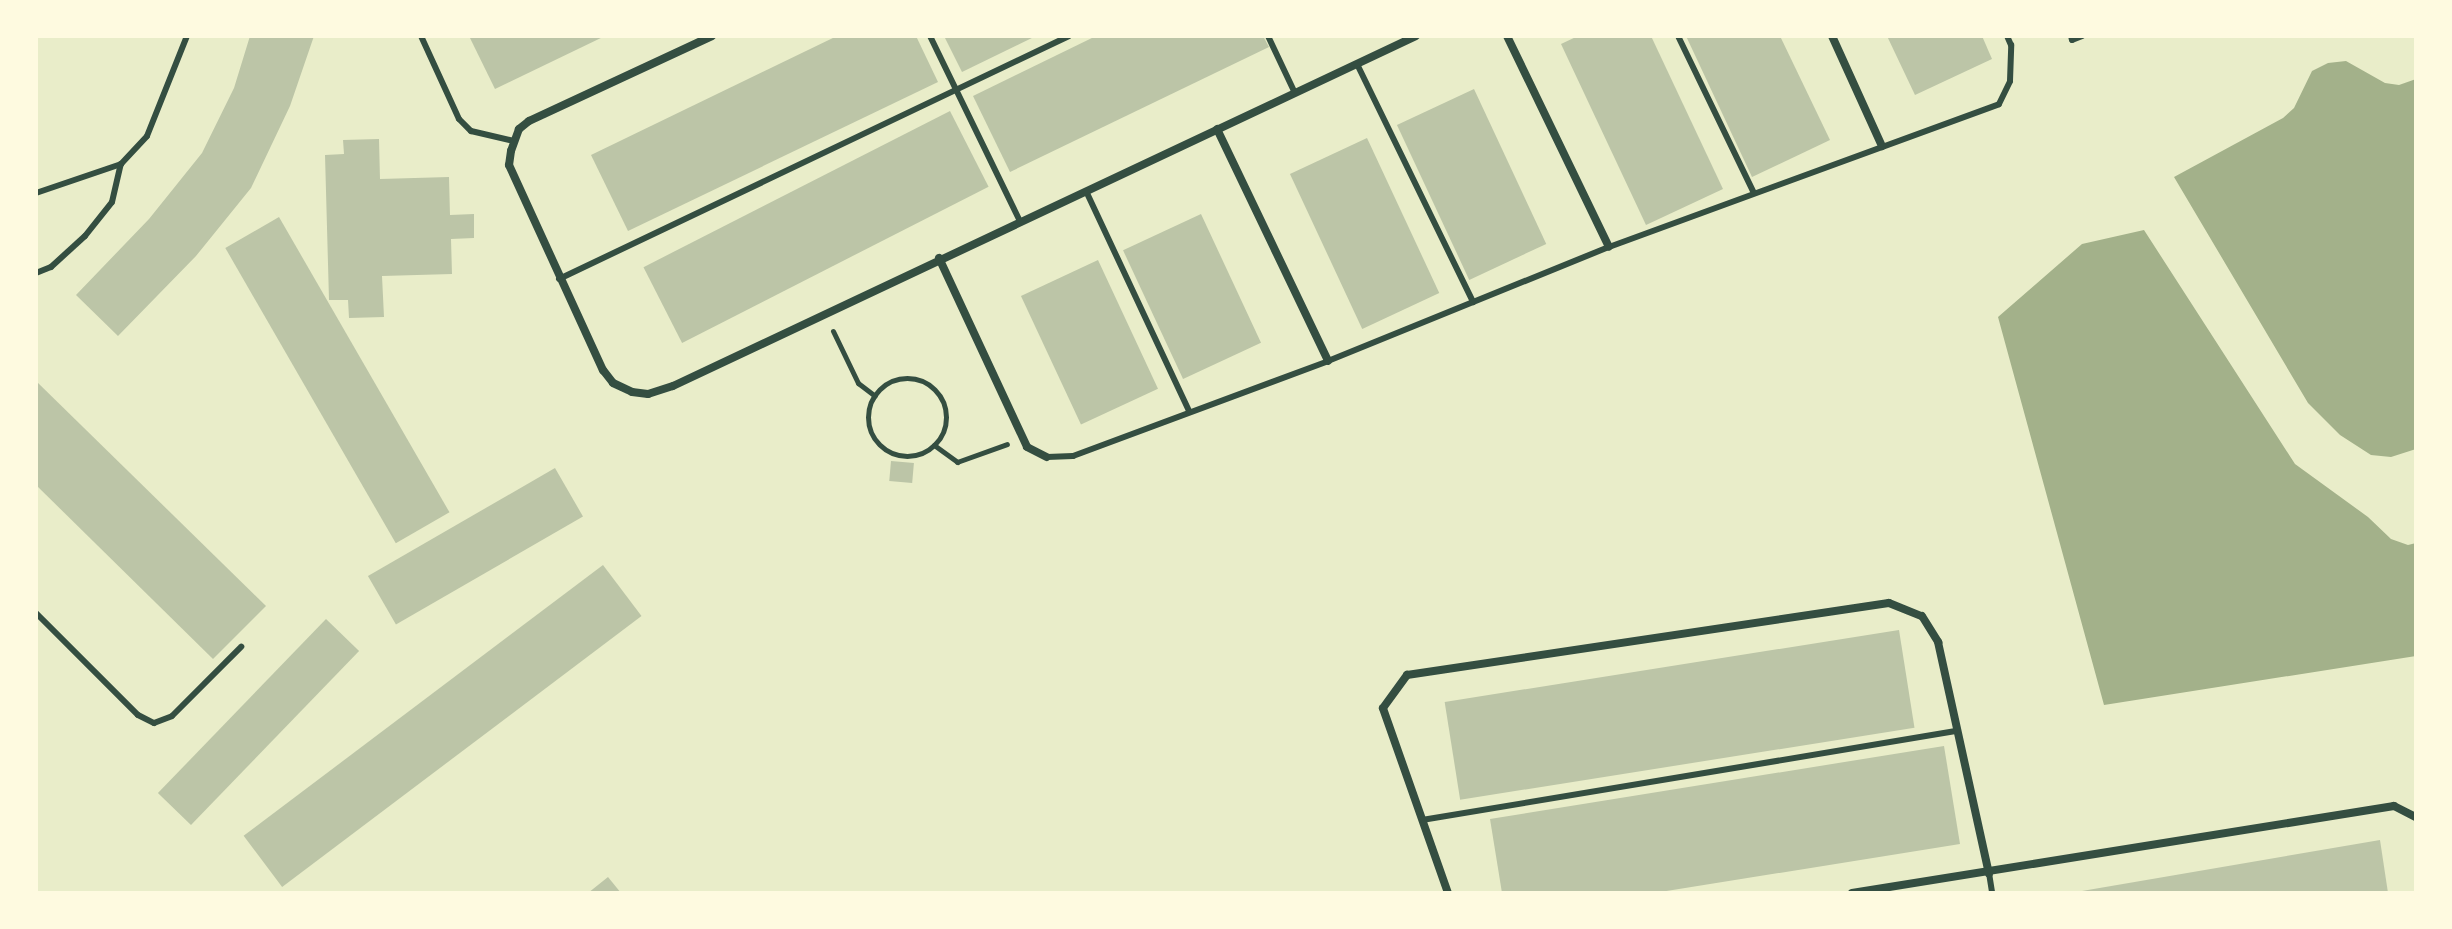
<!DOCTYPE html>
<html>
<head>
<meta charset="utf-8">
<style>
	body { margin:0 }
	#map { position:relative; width:2452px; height:929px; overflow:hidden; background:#e9edc9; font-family:Helvetica,sans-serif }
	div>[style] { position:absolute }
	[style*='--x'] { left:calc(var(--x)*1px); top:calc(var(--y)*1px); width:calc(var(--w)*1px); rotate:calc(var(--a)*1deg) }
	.water>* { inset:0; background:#a3b18a }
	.building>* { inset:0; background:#bcc5a7; transform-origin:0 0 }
	.path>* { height:5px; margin:-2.5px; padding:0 2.5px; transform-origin:2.5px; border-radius:2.5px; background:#344e41 }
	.path>.ring { margin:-2.5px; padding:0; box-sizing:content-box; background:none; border:5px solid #344e41; border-radius:50% }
	.service>* { height:6px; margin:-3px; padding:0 3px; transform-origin:3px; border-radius:3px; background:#344e41 }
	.minor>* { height:8px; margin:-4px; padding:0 4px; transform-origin:4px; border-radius:4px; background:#344e41 }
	span { translate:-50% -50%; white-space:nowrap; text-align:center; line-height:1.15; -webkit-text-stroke:6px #fefae0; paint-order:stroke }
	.frame { position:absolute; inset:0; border:38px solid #fefae0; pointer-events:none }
</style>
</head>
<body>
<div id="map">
	<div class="water">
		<i style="clip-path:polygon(2346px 61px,2385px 83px,2399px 85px,2416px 79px,2416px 449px,2391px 457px,2371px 455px,2340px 435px,2308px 403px,2174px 177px,2283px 118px,2294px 108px,2312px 71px,2328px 63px)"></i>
		<i style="clip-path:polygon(2144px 230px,2295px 464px,2368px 517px,2391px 539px,2408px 545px,2416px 543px,2416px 656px,2104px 705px,1998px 317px,2082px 244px)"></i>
	</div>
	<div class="building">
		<i style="clip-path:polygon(250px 36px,314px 36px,290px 106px,251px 188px,196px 256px,118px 336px,76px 295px,149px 219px,202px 153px,234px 88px)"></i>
		<i style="clip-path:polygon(469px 36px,605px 36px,495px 89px)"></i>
		<i style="clip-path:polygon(837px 36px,916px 36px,938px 82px,628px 231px,591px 155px)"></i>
		<i style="clip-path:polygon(944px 36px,1036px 36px,962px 72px)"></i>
		<i style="clip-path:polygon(1096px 36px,1263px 36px,1269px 47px,1010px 172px,973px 96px)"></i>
		<i style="clip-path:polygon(1578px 36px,1651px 36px,1723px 189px,1646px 225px,1561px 44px)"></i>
		<i style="clip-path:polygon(1686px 36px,1780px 36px,1830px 140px,1752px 177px)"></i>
		<i style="clip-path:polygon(1887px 36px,1982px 36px,1992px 59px,1915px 95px)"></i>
		<i style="left:1474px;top:89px;width:171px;height:85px;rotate:65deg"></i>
		<i style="left:950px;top:111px;width:85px;height:344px;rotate:63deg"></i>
		<i style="left:1367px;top:138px;width:171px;height:85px;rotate:65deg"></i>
		<i style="clip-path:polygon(379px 139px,380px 179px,449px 177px,450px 215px,474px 214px,474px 238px,451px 239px,452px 274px,382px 276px,384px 317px,349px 318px,348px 300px,329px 300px,325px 155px,344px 154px,343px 140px)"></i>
		<i style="left:1201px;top:214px;width:142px;height:86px;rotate:65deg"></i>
		<i style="left:279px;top:217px;width:341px;height:62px;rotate:60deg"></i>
		<i style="left:1098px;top:260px;width:142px;height:85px;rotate:65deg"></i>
		<i style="clip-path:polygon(36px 381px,266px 606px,213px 659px,36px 485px)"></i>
		<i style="left:891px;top:461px;width:23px;height:20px;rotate:5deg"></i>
		<i style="left:555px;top:468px;width:56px;height:216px;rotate:60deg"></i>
		<i style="left:603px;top:565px;width:64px;height:450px;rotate:53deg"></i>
		<i style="left:326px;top:619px;width:46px;height:242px;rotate:44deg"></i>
		<i style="left:1899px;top:630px;width:99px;height:460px;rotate:81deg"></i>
		<i style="clip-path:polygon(1944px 746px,1960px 844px,1654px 893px,1502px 893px,1490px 819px)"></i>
		<i style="clip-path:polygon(2380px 840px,2388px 893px,2082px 893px,2082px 891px)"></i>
		<i style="clip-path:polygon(608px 877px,621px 893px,588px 893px)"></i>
	</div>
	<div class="path">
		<i style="--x:833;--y:331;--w:58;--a:64.3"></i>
		<i style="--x:858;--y:383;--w:21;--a:37"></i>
		<i class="ring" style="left:868px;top:378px;width:73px;height:73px"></i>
		<i style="--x:934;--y:445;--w:29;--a:36"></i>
		<i style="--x:957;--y:462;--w:53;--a:-19.8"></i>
	</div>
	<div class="service">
		<i style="--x:421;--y:36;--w:91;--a:65.4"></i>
		<i style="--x:459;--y:119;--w:17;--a:45"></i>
		<i style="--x:471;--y:131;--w:44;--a:13.1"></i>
		<i style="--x:930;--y:36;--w:206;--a:64.1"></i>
		<i style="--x:1268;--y:36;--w:63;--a:64.7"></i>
		<i style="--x:1678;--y:36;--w:174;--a:64.2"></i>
		<i style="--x:2071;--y:36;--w:4;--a:76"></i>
		<i style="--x:2072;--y:40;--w:11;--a:-22"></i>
		<i style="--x:1357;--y:64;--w:265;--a:64"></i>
		<i style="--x:1086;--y:191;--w:243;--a:64.9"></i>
		<i style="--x:36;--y:193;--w:90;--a:-18.8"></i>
		<i style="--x:36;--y:273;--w:16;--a:-22"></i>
		<i style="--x:51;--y:267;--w:46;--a:-42.4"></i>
		<i style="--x:85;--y:236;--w:43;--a:-51.5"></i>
		<i style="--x:112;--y:202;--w:39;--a:-77"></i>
		<i style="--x:121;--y:164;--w:38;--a:-47"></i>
		<i style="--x:147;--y:136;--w:108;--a:-68.2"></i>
		<i style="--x:559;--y:279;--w:565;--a:-25.48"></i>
		<i style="--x:1047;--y:457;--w:26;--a:-2"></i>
		<i style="--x:1073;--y:456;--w:272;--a:-20.4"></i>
		<i style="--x:1328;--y:361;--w:303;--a:-22.1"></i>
		<i style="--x:1609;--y:247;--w:415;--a:-20.1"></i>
		<i style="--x:1999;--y:104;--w:25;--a:-64"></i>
		<i style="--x:2010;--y:81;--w:36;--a:-88"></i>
		<i style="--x:2011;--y:45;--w:10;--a:-114"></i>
		<i style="--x:36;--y:613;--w:144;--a:45"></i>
		<i style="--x:138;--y:715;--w:18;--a:27"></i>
		<i style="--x:154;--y:723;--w:19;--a:-21"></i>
		<i style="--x:172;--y:716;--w:98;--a:-45"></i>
		<i style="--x:1422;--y:820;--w:541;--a:-9.46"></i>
		<i style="--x:1989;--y:873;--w:20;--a:81"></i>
	</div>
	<div class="minor">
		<i style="--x:712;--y:36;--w:202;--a:155.1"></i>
		<i style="--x:529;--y:121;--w:13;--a:141"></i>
		<i style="--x:519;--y:129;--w:23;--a:110"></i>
		<i style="--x:511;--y:151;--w:14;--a:98"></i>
		<i style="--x:509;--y:165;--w:226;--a:65.4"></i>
		<i style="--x:603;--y:370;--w:16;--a:52"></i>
		<i style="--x:613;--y:383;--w:21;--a:25"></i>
		<i style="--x:632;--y:392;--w:16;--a:7"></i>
		<i style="--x:648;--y:394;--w:26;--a:-18"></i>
		<i style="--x:673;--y:386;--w:821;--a:-25.22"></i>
		<i style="--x:1507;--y:36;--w:234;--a:64.2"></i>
		<i style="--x:1832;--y:36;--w:121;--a:65.6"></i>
		<i style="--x:1217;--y:129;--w:257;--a:64.4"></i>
		<i style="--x:939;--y:258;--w:208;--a:65"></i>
		<i style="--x:1027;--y:447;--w:22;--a:27"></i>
		<i style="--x:1448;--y:893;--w:196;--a:-109.4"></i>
		<i style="--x:1383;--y:708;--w:41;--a:-54"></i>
		<i style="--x:1407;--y:675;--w:487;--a:-8.5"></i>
		<i style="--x:1889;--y:603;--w:35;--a:22"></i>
		<i style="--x:1922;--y:616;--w:31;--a:58"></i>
		<i style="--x:1938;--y:642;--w:237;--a:77.6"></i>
		<i style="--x:1852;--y:893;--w:549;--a:-9.12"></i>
		<i style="--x:2394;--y:806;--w:25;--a:27"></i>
	</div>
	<div class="frame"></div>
</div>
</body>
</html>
